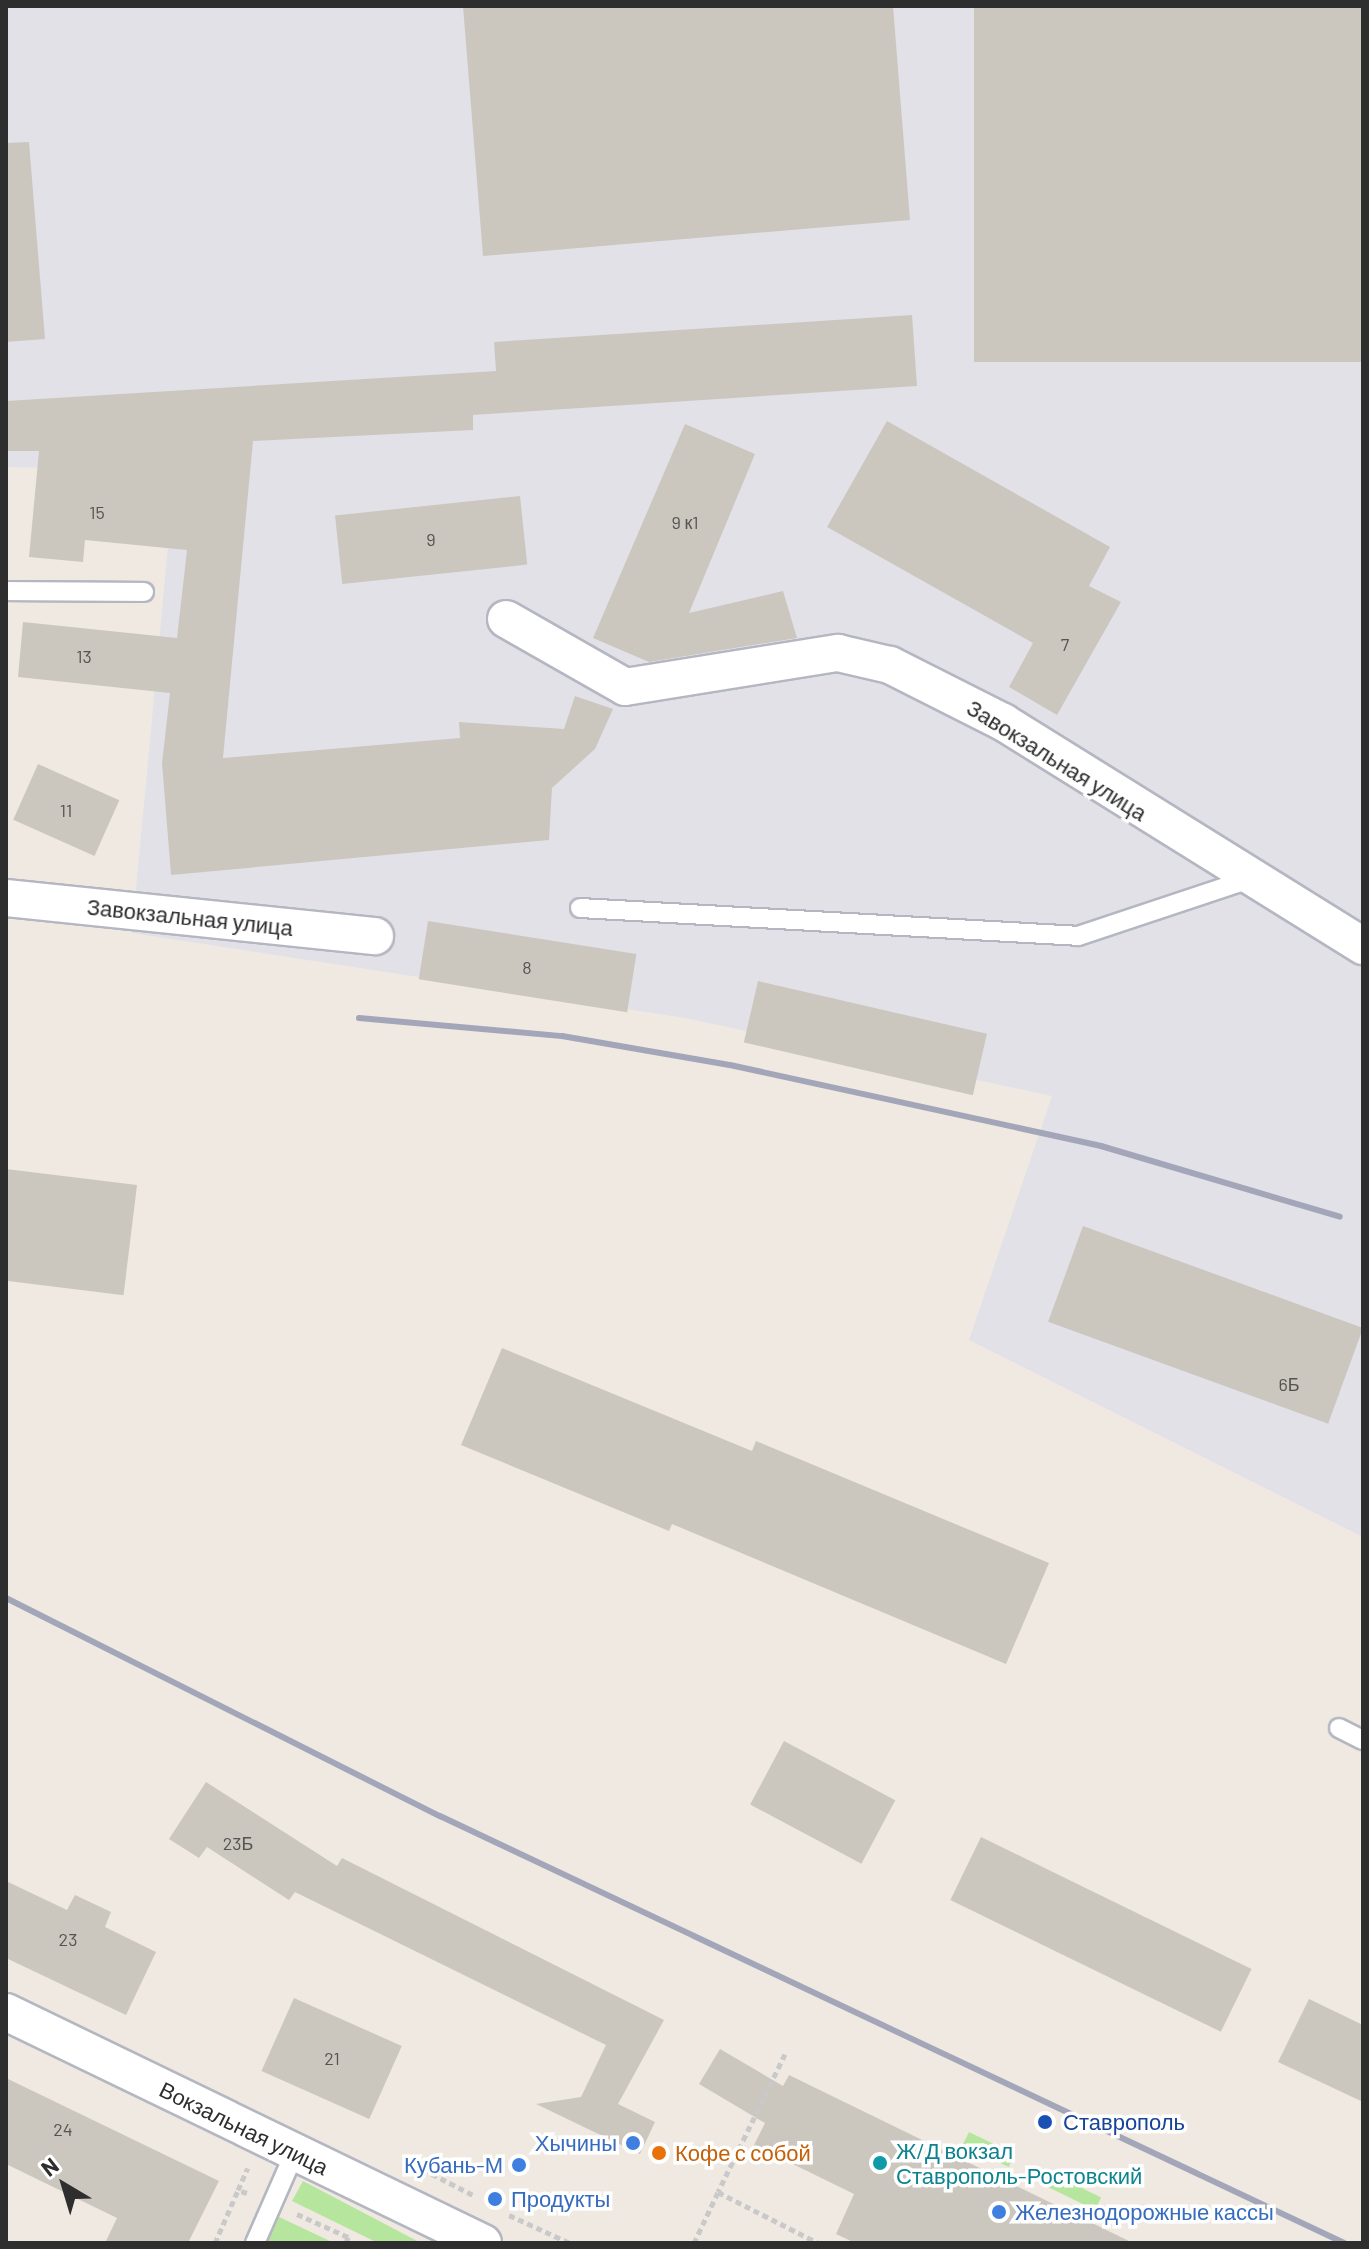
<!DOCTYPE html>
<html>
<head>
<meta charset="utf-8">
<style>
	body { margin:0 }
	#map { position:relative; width:1369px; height:2249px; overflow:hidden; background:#efe9e1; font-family:Barlow,sans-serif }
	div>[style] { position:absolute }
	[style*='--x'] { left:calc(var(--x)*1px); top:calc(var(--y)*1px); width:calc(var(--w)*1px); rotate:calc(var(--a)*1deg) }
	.industrial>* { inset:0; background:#e3e1e8 }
	.green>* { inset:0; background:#b6e59e; transform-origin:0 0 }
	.building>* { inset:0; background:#cbc7bf; transform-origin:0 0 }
	.path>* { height:5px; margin-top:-2.5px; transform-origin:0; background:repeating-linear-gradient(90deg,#c9c9c9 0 6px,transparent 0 10px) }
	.roads { filter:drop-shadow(2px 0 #b4b7c1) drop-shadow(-2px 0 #b4b7c1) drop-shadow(0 2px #b4b7c1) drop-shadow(0 -2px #b4b7c1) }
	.lane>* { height:18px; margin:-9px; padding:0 9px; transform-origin:9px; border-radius:9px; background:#fff }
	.street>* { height:36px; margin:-18px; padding:0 18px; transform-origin:18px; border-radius:18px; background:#fff }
	.rail>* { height:6px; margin:-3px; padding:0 3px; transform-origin:3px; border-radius:3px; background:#a3a6b8 }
	.dots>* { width:22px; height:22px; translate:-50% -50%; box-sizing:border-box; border:4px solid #fff; border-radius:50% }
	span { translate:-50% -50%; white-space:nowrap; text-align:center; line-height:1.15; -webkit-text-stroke:7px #fff; paint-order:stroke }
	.number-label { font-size:18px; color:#555452 }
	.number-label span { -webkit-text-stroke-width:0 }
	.street-label { font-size:22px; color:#2e2e2e }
	.transit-label { font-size:22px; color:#164399 }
	.left { translate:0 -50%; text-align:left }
	.shop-label { font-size:22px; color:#366cbe }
	.right { translate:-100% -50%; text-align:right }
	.culture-label { font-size:22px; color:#0d838f }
	.food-label { font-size:22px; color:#c56008 }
	.frame { position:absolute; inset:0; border:8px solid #2e2e2e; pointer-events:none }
	.north { position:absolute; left:24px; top:2145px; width:80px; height:80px; -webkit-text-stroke:6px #fff; paint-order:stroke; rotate:322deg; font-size:22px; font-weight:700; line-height:32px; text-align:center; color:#2e2e2e }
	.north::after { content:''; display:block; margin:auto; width:28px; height:36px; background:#2e2e2e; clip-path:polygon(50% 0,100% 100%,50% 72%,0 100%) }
</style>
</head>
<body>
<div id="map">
	<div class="industrial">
		<i style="clip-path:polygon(6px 6px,1363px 6px,1363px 1537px,969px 1340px,1052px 1096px,685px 1018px,132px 933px,175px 471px,6px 467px)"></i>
	</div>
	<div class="green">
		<i style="left:969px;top:2132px;width:51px;height:14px;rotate:26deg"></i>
		<i style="left:1049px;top:2172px;width:58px;height:14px;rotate:26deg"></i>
		<i style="clip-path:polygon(303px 2181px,421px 2243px,378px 2243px,292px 2201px)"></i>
		<i style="clip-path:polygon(277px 2216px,334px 2243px,265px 2243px)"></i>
	</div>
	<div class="building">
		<i style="clip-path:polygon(463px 6px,893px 6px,910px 220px,483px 256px)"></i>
		<i style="left:974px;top:6px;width:389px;height:356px"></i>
		<i style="clip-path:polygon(29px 142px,45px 339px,6px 342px,6px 143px)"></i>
		<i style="clip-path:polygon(912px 315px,917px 386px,473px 415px,473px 430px,253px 441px,223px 758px,460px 738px,459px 722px,564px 729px,575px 696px,613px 709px,595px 749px,552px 788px,549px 840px,171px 875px,162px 763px,170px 693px,18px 677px,23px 622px,177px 638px,187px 550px,85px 540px,83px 562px,29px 557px,39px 451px,6px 451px,6px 401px,496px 371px,494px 342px)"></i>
		<i style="clip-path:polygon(887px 421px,1110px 547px,1089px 586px,1121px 602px,1057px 715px,1009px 687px,1033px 643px,827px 527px)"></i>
		<i style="clip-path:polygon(685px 424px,755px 454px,689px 613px,783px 591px,797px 638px,649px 662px,593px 638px)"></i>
		<i style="left:520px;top:496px;width:69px;height:186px;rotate:84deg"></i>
		<i style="left:38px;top:764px;width:89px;height:61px;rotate:24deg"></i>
		<i style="left:428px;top:921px;width:211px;height:59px;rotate:9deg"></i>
		<i style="left:758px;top:981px;width:235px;height:63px;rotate:13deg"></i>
		<i style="left:6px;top:1169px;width:132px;height:111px;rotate:7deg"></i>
		<i style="left:1083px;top:1226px;width:298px;height:102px;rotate:20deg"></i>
		<i style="clip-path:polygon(502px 1348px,752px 1451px,756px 1441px,1049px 1563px,1006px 1664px,672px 1524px,669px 1531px,461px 1445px)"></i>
		<i style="left:784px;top:1741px;width:126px;height:72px;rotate:28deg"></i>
		<i style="clip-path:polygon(206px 1782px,337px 1866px,342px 1858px,664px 2020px,618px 2104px,655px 2122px,640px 2154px,536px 2104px,581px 2097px,606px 2045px,295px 1892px,289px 1900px,207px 1847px,199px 1858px,169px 1839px)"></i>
		<i style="left:981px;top:1837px;width:301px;height:70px;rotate:26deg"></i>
		<i style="clip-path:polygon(6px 1881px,67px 1910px,75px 1895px,111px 1912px,105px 1927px,156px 1952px,126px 2015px,6px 1958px)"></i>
		<i style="left:294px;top:1998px;width:118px;height:80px;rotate:24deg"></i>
		<i style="clip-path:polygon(1309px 1999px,1363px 2025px,1363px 2102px,1278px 2062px)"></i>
		<i style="clip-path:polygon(720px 2049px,783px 2086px,789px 2075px,1133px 2243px,855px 2243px,836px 2234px,854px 2194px,754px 2145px,765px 2123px,699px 2084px)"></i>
		<i style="clip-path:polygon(6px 2078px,219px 2181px,188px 2243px,105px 2243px,117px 2218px,6px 2164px)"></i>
	</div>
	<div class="path">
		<i style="--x:785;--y:2054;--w:153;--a:115.9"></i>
		<i style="--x:718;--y:2192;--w:112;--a:27"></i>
		<i style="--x:405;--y:2160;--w:76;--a:27.2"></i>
		<i style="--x:247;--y:2193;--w:9;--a:-162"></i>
		<i style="--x:238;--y:2190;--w:24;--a:-66"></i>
		<i style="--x:297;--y:2214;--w:56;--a:24.3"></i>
		<i style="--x:348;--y:2237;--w:6;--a:108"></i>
		<i style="--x:509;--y:2215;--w:67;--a:24.7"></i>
		<i style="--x:215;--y:2243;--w:58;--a:-66.5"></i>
		<i style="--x:694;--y:2243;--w:56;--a:-64.8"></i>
	</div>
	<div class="roads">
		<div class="lane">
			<i style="--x:6;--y:591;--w:138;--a:0.4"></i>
			<i style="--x:580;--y:908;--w:499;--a:3.2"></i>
			<i style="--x:1078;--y:936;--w:180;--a:-18.4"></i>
			<i style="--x:1339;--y:1728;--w:27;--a:27"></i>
			<i style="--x:255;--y:2243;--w:99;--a:-66.3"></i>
		</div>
		<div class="street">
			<i style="--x:506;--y:619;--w:137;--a:29.7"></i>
			<i style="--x:625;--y:687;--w:216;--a:-9.1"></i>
			<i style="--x:838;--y:653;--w:53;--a:13"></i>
			<i style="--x:890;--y:665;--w:127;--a:26.8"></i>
			<i style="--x:1003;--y:722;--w:424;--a:31.9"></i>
			<i style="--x:6;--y:898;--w:371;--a:5.9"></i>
			<i style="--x:6;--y:2012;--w:530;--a:25.84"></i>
		</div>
	</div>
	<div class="rail">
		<i style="--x:359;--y:1018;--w:204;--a:5.1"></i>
		<i style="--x:562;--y:1036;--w:170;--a:9.8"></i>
		<i style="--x:730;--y:1065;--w:380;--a:12.3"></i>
		<i style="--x:1101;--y:1146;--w:249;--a:16.5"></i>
		<i style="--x:6;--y:1598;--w:486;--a:26.7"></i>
		<i style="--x:440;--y:1816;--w:1000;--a:25.28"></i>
	</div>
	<div class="dots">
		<i style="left:1045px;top:2122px;background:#1a4fb4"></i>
		<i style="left:633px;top:2143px;background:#3f7fe0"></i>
		<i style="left:659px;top:2153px;background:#e8710a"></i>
		<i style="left:880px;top:2163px;background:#0f9aa8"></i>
		<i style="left:519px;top:2165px;background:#3f7fe0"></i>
		<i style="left:495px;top:2199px;background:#3f7fe0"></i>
		<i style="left:999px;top:2212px;background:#3f7fe0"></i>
	</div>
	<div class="number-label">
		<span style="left:97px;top:512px">15</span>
		<span style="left:685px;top:522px">9 к1</span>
		<span style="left:431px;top:539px">9</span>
		<span style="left:1065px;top:644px">7</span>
		<span style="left:84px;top:656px">13</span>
		<span style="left:66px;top:810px">11</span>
		<span style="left:527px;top:967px">8</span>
		<span style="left:1289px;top:1384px">6Б</span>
		<span style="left:238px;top:1843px">23Б</span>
		<span style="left:68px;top:1939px">23</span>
		<span style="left:332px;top:2058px">21</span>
		<span style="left:63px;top:2129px">24</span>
	</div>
	<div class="street-label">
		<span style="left:1057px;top:760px;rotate:32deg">Завокзальная улица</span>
		<span style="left:190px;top:917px;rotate:6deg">Завокзальная улица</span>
		<span style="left:244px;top:2128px;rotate:26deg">Вокзальная улица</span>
	</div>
	<div class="transit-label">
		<span class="left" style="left:1063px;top:2122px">Ставрополь</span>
	</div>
	<div class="shop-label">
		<span class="right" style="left:617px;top:2143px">Хычины</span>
		<span class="right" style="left:503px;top:2165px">Кубань-М</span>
		<span class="left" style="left:511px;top:2199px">Продукты</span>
		<span class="left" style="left:1015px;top:2212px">Железнодорожные кассы</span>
	</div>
	<div class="culture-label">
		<span class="left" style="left:896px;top:2163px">Ж/Д вокзал<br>Ставрополь-Ростовский</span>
	</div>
	<div class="food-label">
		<span class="left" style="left:675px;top:2153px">Кофе с собой</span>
	</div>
	<div class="frame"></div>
	<div class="north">N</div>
</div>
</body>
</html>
